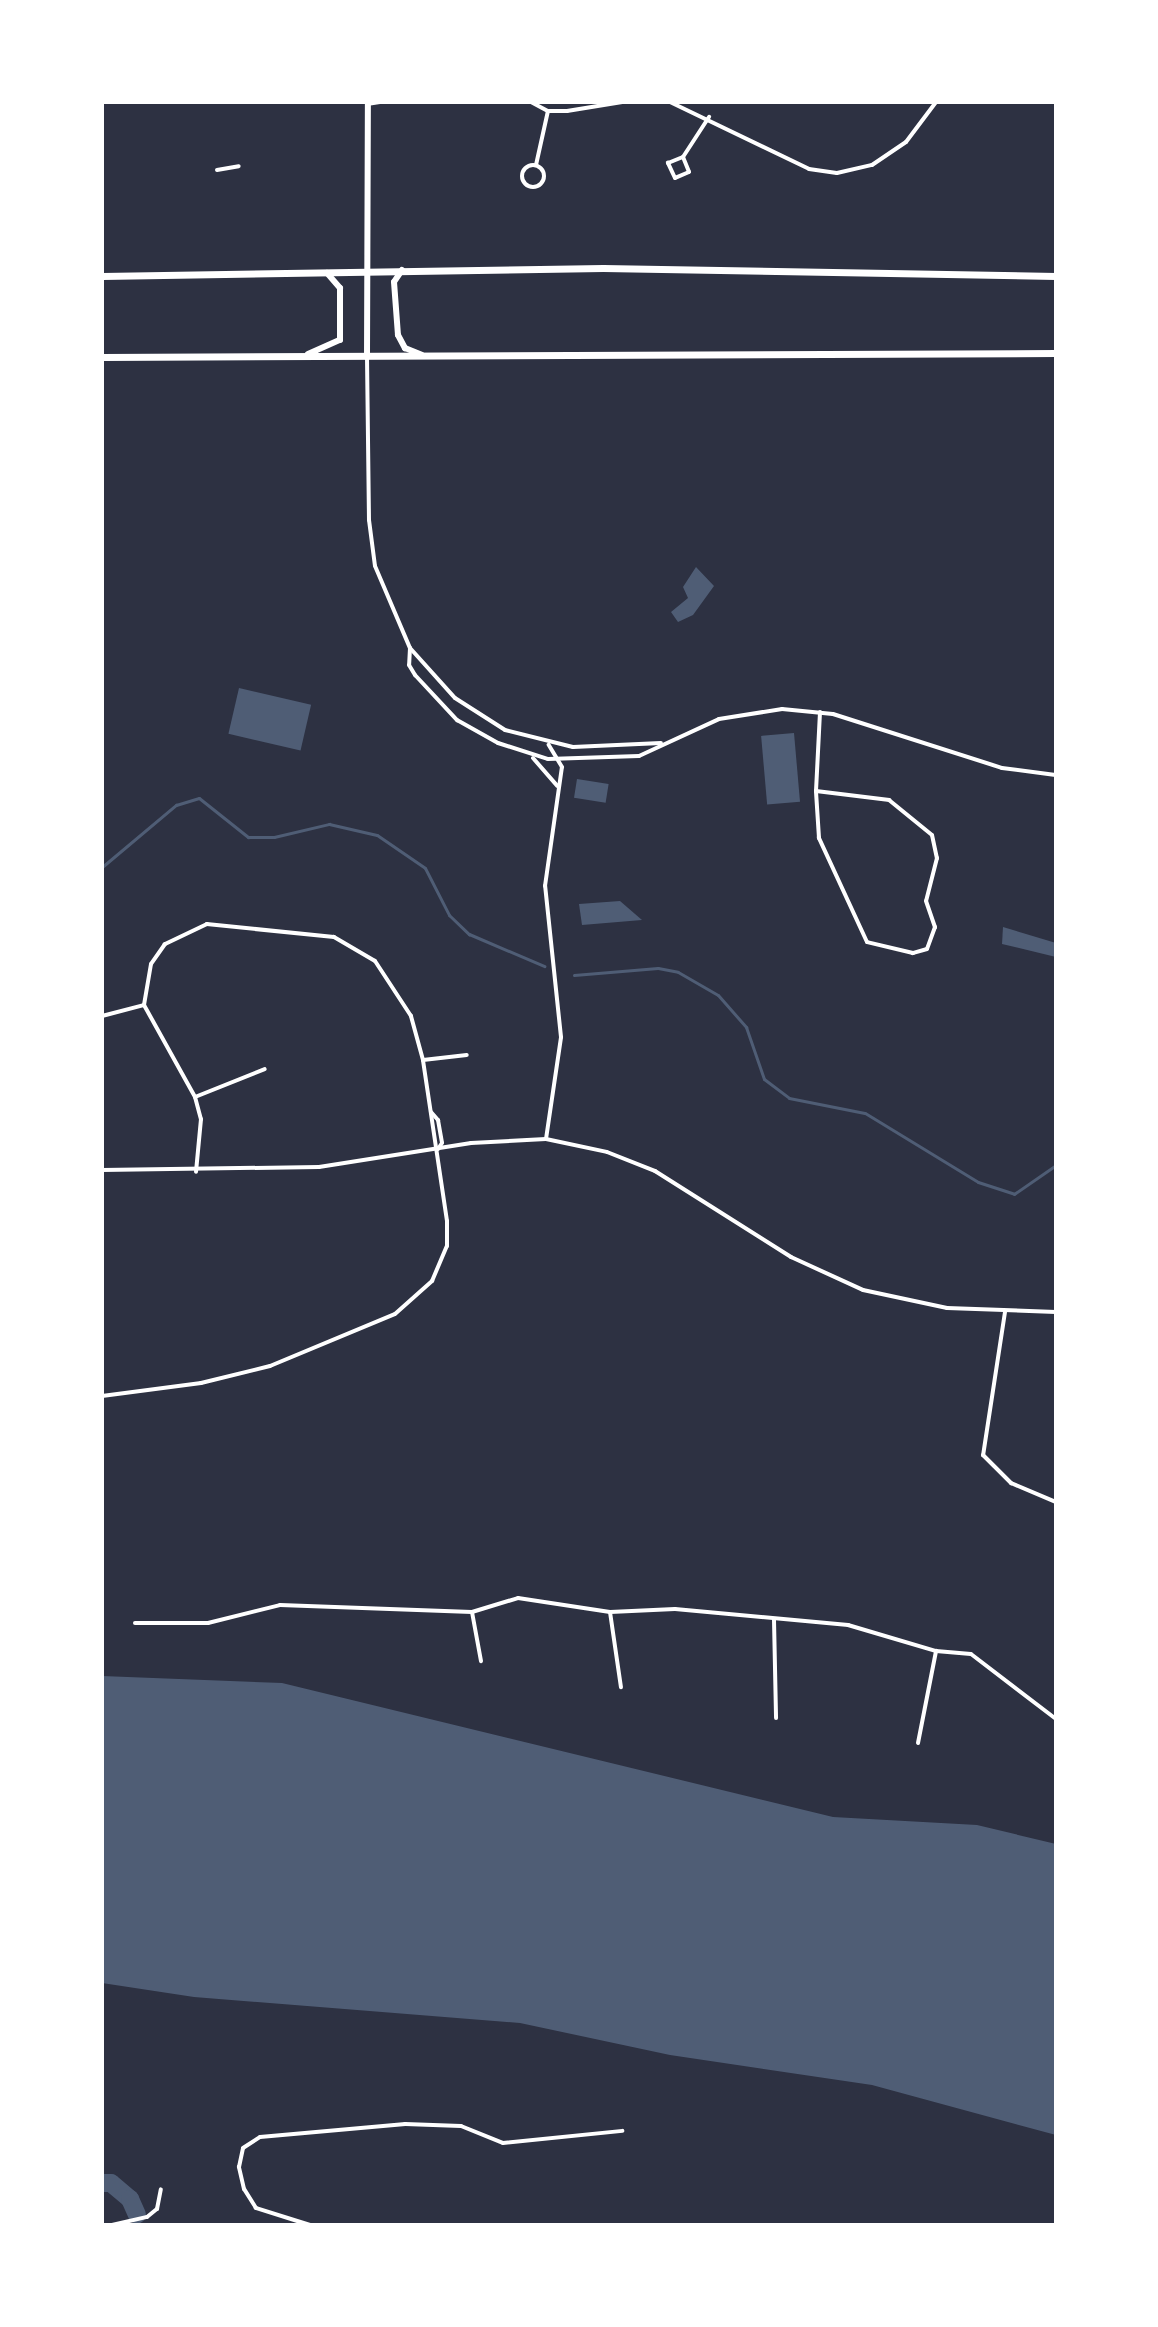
<!DOCTYPE html>
<html>
<head>
<meta charset="utf-8">
<style>
	body { margin:0 }
	#map { position:relative; width:1158px; height:2327px; overflow:hidden; background:#2d3142; font-family:Figtree,sans-serif }
	div>[style] { position:absolute }
	[style*='--x'] { left:calc(var(--x)*1px); top:calc(var(--y)*1px); width:calc(var(--w)*1px); rotate:calc(var(--a)*1deg) }
	.water>* { inset:0; background:#4f5d75; transform-origin:0 0 }
	.stream>* { height:3px; margin:-1.5px; padding:0 1.5px; transform-origin:1.5px; border-radius:1.5px; background:#4f5d75 }
	.river>* { height:18px; margin:-9px; padding:0 9px; transform-origin:9px; border-radius:9px; background:#4f5d75 }
	.minor>* { height:4px; margin:-2px; padding:0 2px; transform-origin:2px; border-radius:2px; background:#fff }
	.minor>.ring { margin:-2px; padding:0; box-sizing:content-box; background:none; border:4px solid #fff; border-radius:50% }
	.tertiary>* { height:6px; margin:-3px; padding:0 3px; transform-origin:3px; border-radius:3px; background:#fff }
	.secondary>* { height:6px; margin:-3px; padding:0 3px; transform-origin:3px; border-radius:3px; background:#fff }
	.trunk>* { height:7px; margin:-3.5px; padding:0 3.5px; transform-origin:3.5px; border-radius:3.5px; background:#fff }
	span { translate:-50% -50%; white-space:nowrap; text-align:center; line-height:1.15; -webkit-text-stroke:6px #fff; paint-order:stroke }
	.frame { position:absolute; inset:0; border:104px solid #fff; pointer-events:none }
</style>
</head>
<body>
<div id="map">
	<div class="water">
		<i style="clip-path:polygon(696px 567px,714px 586px,693px 615px,678px 622px,671px 612px,688px 598px,683px 587px)"></i>
		<i style="left:239px;top:688px;width:74px;height:47px;rotate:13deg"></i>
		<i style="left:794px;top:733px;width:69px;height:33px;rotate:85deg"></i>
		<i style="left:577px;top:779px;width:32px;height:19px;rotate:9deg"></i>
		<i style="clip-path:polygon(620px 901px,642px 920px,582px 925px,579px 904px)"></i>
		<i style="clip-path:polygon(1003px 927px,1056px 943px,1056px 957px,1002px 944px)"></i>
		<i style="clip-path:polygon(102px 1676px,282px 1683px,833px 1817px,977px 1825px,1056px 1844px,1056px 2135px,872px 2085px,670px 2055px,520px 2023px,194px 1997px,102px 1983px)"></i>
	</div>
	<div class="stream">
		<i style="--x:102;--y:867;--w:97;--a:-40"></i>
		<i style="--x:176;--y:805;--w:24;--a:-17"></i>
		<i style="--x:199;--y:798;--w:63;--a:38.5"></i>
		<i style="--x:248;--y:837;--w:26;--a:0"></i>
		<i style="--x:274;--y:837;--w:57;--a:-13.3"></i>
		<i style="--x:329;--y:824;--w:49;--a:12.9"></i>
		<i style="--x:377;--y:835;--w:58;--a:34.5"></i>
		<i style="--x:425;--y:868;--w:53;--a:62.9"></i>
		<i style="--x:449;--y:915;--w:28;--a:44"></i>
		<i style="--x:469;--y:934;--w:82;--a:23.1"></i>
		<i style="--x:574;--y:975;--w:84;--a:-4.8"></i>
		<i style="--x:658;--y:968;--w:20;--a:11"></i>
		<i style="--x:678;--y:972;--w:46;--a:29.9"></i>
		<i style="--x:718;--y:995;--w:43;--a:48.8"></i>
		<i style="--x:746;--y:1027;--w:55;--a:70.9"></i>
		<i style="--x:764;--y:1079;--w:31;--a:37"></i>
		<i style="--x:789;--y:1098;--w:77;--a:11.2"></i>
		<i style="--x:865;--y:1113;--w:132;--a:31.4"></i>
		<i style="--x:978;--y:1182;--w:38;--a:18"></i>
		<i style="--x:1014;--y:1194;--w:51;--a:-34.6"></i>
	</div>
	<div class="river">
		<i style="--x:102;--y:2183;--w:9;--a:0"></i>
		<i style="--x:111;--y:2183;--w:25;--a:40"></i>
		<i style="--x:130;--y:2199;--w:17;--a:66"></i>
	</div>
	<div class="minor">
		<i style="--x:531;--y:102;--w:19;--a:28"></i>
		<i style="--x:548;--y:111;--w:19;--a:0"></i>
		<i style="--x:567;--y:111;--w:56;--a:-9.3"></i>
		<i style="--x:670;--y:102;--w:154;--a:25.7"></i>
		<i style="--x:809;--y:169;--w:28;--a:8"></i>
		<i style="--x:837;--y:173;--w:36;--a:-13"></i>
		<i style="--x:872;--y:165;--w:41;--a:-34.1"></i>
		<i style="--x:906;--y:142;--w:50;--a:-53.1"></i>
		<i style="--x:367;--y:104;--w:13;--a:-9"></i>
		<i style="--x:683;--y:157;--w:16;--a:68"></i>
		<i style="--x:689;--y:172;--w:15;--a:157"></i>
		<i style="--x:675;--y:178;--w:17;--a:-115"></i>
		<i style="--x:668;--y:163;--w:16;--a:-22"></i>
		<i style="--x:683;--y:157;--w:48;--a:-57"></i>
		<i class="ring" style="left:522px;top:165px;width:18px;height:18px"></i>
		<i style="--x:536;--y:165;--w:55;--a:-77.5"></i>
		<i style="--x:217;--y:170;--w:22;--a:-10"></i>
		<i style="--x:367;--y:357;--w:163;--a:89.3"></i>
		<i style="--x:369;--y:520;--w:46;--a:82.6"></i>
		<i style="--x:375;--y:566;--w:89;--a:66.9"></i>
		<i style="--x:410;--y:648;--w:67;--a:48"></i>
		<i style="--x:455;--y:698;--w:59;--a:32.6"></i>
		<i style="--x:505;--y:730;--w:70;--a:14"></i>
		<i style="--x:573;--y:747;--w:88;--a:-2.6"></i>
		<i style="--x:410;--y:648;--w:17;--a:93"></i>
		<i style="--x:409;--y:665;--w:12;--a:59"></i>
		<i style="--x:415;--y:675;--w:62;--a:47"></i>
		<i style="--x:457;--y:720;--w:47;--a:29.3"></i>
		<i style="--x:498;--y:743;--w:52;--a:17.7"></i>
		<i style="--x:548;--y:759;--w:91;--a:-1.9"></i>
		<i style="--x:639;--y:756;--w:88;--a:-24.8"></i>
		<i style="--x:719;--y:719;--w:64;--a:-9"></i>
		<i style="--x:782;--y:709;--w:51;--a:5.6"></i>
		<i style="--x:833;--y:714;--w:177;--a:17.7"></i>
		<i style="--x:1002;--y:768;--w:54;--a:7.4"></i>
		<i style="--x:533;--y:758;--w:37;--a:49"></i>
		<i style="--x:816;--y:791;--w:74;--a:7"></i>
		<i style="--x:889;--y:800;--w:55;--a:39.1"></i>
		<i style="--x:932;--y:835;--w:24;--a:78"></i>
		<i style="--x:937;--y:858;--w:44;--a:104.3"></i>
		<i style="--x:926;--y:901;--w:28;--a:71"></i>
		<i style="--x:935;--y:927;--w:23;--a:110"></i>
		<i style="--x:927;--y:949;--w:15;--a:164"></i>
		<i style="--x:913;--y:953;--w:47;--a:-166.6"></i>
		<i style="--x:867;--y:942;--w:115;--a:-114.8"></i>
		<i style="--x:819;--y:838;--w:47;--a:-93.7"></i>
		<i style="--x:816;--y:791;--w:79;--a:-87.1"></i>
		<i style="--x:102;--y:1016;--w:43;--a:-14.7"></i>
		<i style="--x:423;--y:1060;--w:44;--a:-6.5"></i>
		<i style="--x:195;--y:1097;--w:75;--a:-21.8"></i>
		<i style="--x:431;--y:1112;--w:11;--a:49"></i>
		<i style="--x:438;--y:1120;--w:23;--a:80"></i>
		<i style="--x:442;--y:1143;--w:7;--a:124"></i>
		<i style="--x:546;--y:1139;--w:103;--a:-81.6"></i>
		<i style="--x:561;--y:1037;--w:152;--a:-96"></i>
		<i style="--x:545;--y:886;--w:120;--a:-81.9"></i>
		<i style="--x:562;--y:767;--w:26;--a:-121"></i>
		<i style="--x:102;--y:1170;--w:217;--a:-0.8"></i>
		<i style="--x:319;--y:1167;--w:154;--a:-9"></i>
		<i style="--x:471;--y:1143;--w:75;--a:-3.1"></i>
		<i style="--x:546;--y:1139;--w:62;--a:12"></i>
		<i style="--x:607;--y:1152;--w:52;--a:21.6"></i>
		<i style="--x:655;--y:1171;--w:161;--a:32.3"></i>
		<i style="--x:791;--y:1257;--w:79;--a:24.6"></i>
		<i style="--x:863;--y:1290;--w:86;--a:12.1"></i>
		<i style="--x:947;--y:1308;--w:109;--a:2.1"></i>
		<i style="--x:1005;--y:1312;--w:145;--a:98.7"></i>
		<i style="--x:983;--y:1455;--w:40;--a:45"></i>
		<i style="--x:1011;--y:1483;--w:49;--a:22.9"></i>
		<i style="--x:102;--y:1396;--w:100;--a:-7.5"></i>
		<i style="--x:201;--y:1383;--w:71;--a:-13.8"></i>
		<i style="--x:270;--y:1366;--w:135;--a:-22.6"></i>
		<i style="--x:395;--y:1314;--w:50;--a:-41.7"></i>
		<i style="--x:432;--y:1281;--w:38;--a:-67"></i>
		<i style="--x:447;--y:1246;--w:25;--a:-90"></i>
		<i style="--x:447;--y:1221;--w:163;--a:-98.5"></i>
		<i style="--x:423;--y:1060;--w:46;--a:-105.3"></i>
		<i style="--x:411;--y:1016;--w:66;--a:-123.2"></i>
		<i style="--x:375;--y:961;--w:48;--a:-149.7"></i>
		<i style="--x:334;--y:937;--w:128;--a:-174.2"></i>
		<i style="--x:207;--y:924;--w:47;--a:154.5"></i>
		<i style="--x:165;--y:944;--w:24;--a:125"></i>
		<i style="--x:151;--y:964;--w:42;--a:99.7"></i>
		<i style="--x:144;--y:1005;--w:105;--a:61"></i>
		<i style="--x:195;--y:1097;--w:23;--a:75"></i>
		<i style="--x:201;--y:1119;--w:53;--a:95.4"></i>
		<i style="--x:472;--y:1612;--w:50;--a:79.6"></i>
		<i style="--x:610;--y:1612;--w:76;--a:81.7"></i>
		<i style="--x:774;--y:1620;--w:98;--a:88.8"></i>
		<i style="--x:135;--y:1623;--w:73;--a:0"></i>
		<i style="--x:208;--y:1623;--w:74;--a:-14"></i>
		<i style="--x:280;--y:1605;--w:192;--a:2.1"></i>
		<i style="--x:472;--y:1612;--w:48;--a:-16.9"></i>
		<i style="--x:518;--y:1598;--w:93;--a:8.7"></i>
		<i style="--x:610;--y:1612;--w:65;--a:-2.6"></i>
		<i style="--x:675;--y:1609;--w:174;--a:5.3"></i>
		<i style="--x:848;--y:1625;--w:92;--a:16.5"></i>
		<i style="--x:936;--y:1651;--w:35;--a:5"></i>
		<i style="--x:971;--y:1654;--w:107;--a:37.4"></i>
		<i style="--x:918;--y:1743;--w:94;--a:-78.9"></i>
		<i style="--x:112;--y:2225;--w:36;--a:-13"></i>
		<i style="--x:147;--y:2217;--w:13;--a:-39"></i>
		<i style="--x:157;--y:2209;--w:20;--a:-79"></i>
		<i style="--x:310;--y:2225;--w:57;--a:-162.5"></i>
		<i style="--x:256;--y:2208;--w:22;--a:-122"></i>
		<i style="--x:244;--y:2189;--w:23;--a:-103"></i>
		<i style="--x:239;--y:2167;--w:19;--a:-78"></i>
		<i style="--x:243;--y:2148;--w:20;--a:-33"></i>
		<i style="--x:260;--y:2137;--w:146;--a:-5.1"></i>
		<i style="--x:405;--y:2124;--w:56;--a:2"></i>
		<i style="--x:461;--y:2126;--w:45;--a:22"></i>
		<i style="--x:503;--y:2143;--w:120;--a:-5.8"></i>
	</div>
	<div class="tertiary">
		<i style="--x:367;--y:357;--w:255;--a:-89.8"></i>
	</div>
	<div class="secondary">
		<i style="--x:402;--y:270;--w:14;--a:124"></i>
		<i style="--x:394;--y:282;--w:53;--a:85.7"></i>
		<i style="--x:398;--y:335;--w:15;--a:62"></i>
		<i style="--x:405;--y:348;--w:18;--a:22"></i>
		<i style="--x:308;--y:354;--w:35;--a:-24"></i>
		<i style="--x:340;--y:340;--w:52;--a:-90"></i>
		<i style="--x:340;--y:288;--w:20;--a:-131"></i>
	</div>
	<div class="trunk">
		<i style="--x:102;--y:276;--w:501;--a:-0.91"></i>
		<i style="--x:603;--y:268;--w:453;--a:1"></i>
		<i style="--x:102;--y:357;--w:954;--a:-0.24"></i>
	</div>
	<div class="frame"></div>
</div>
</body>
</html>
